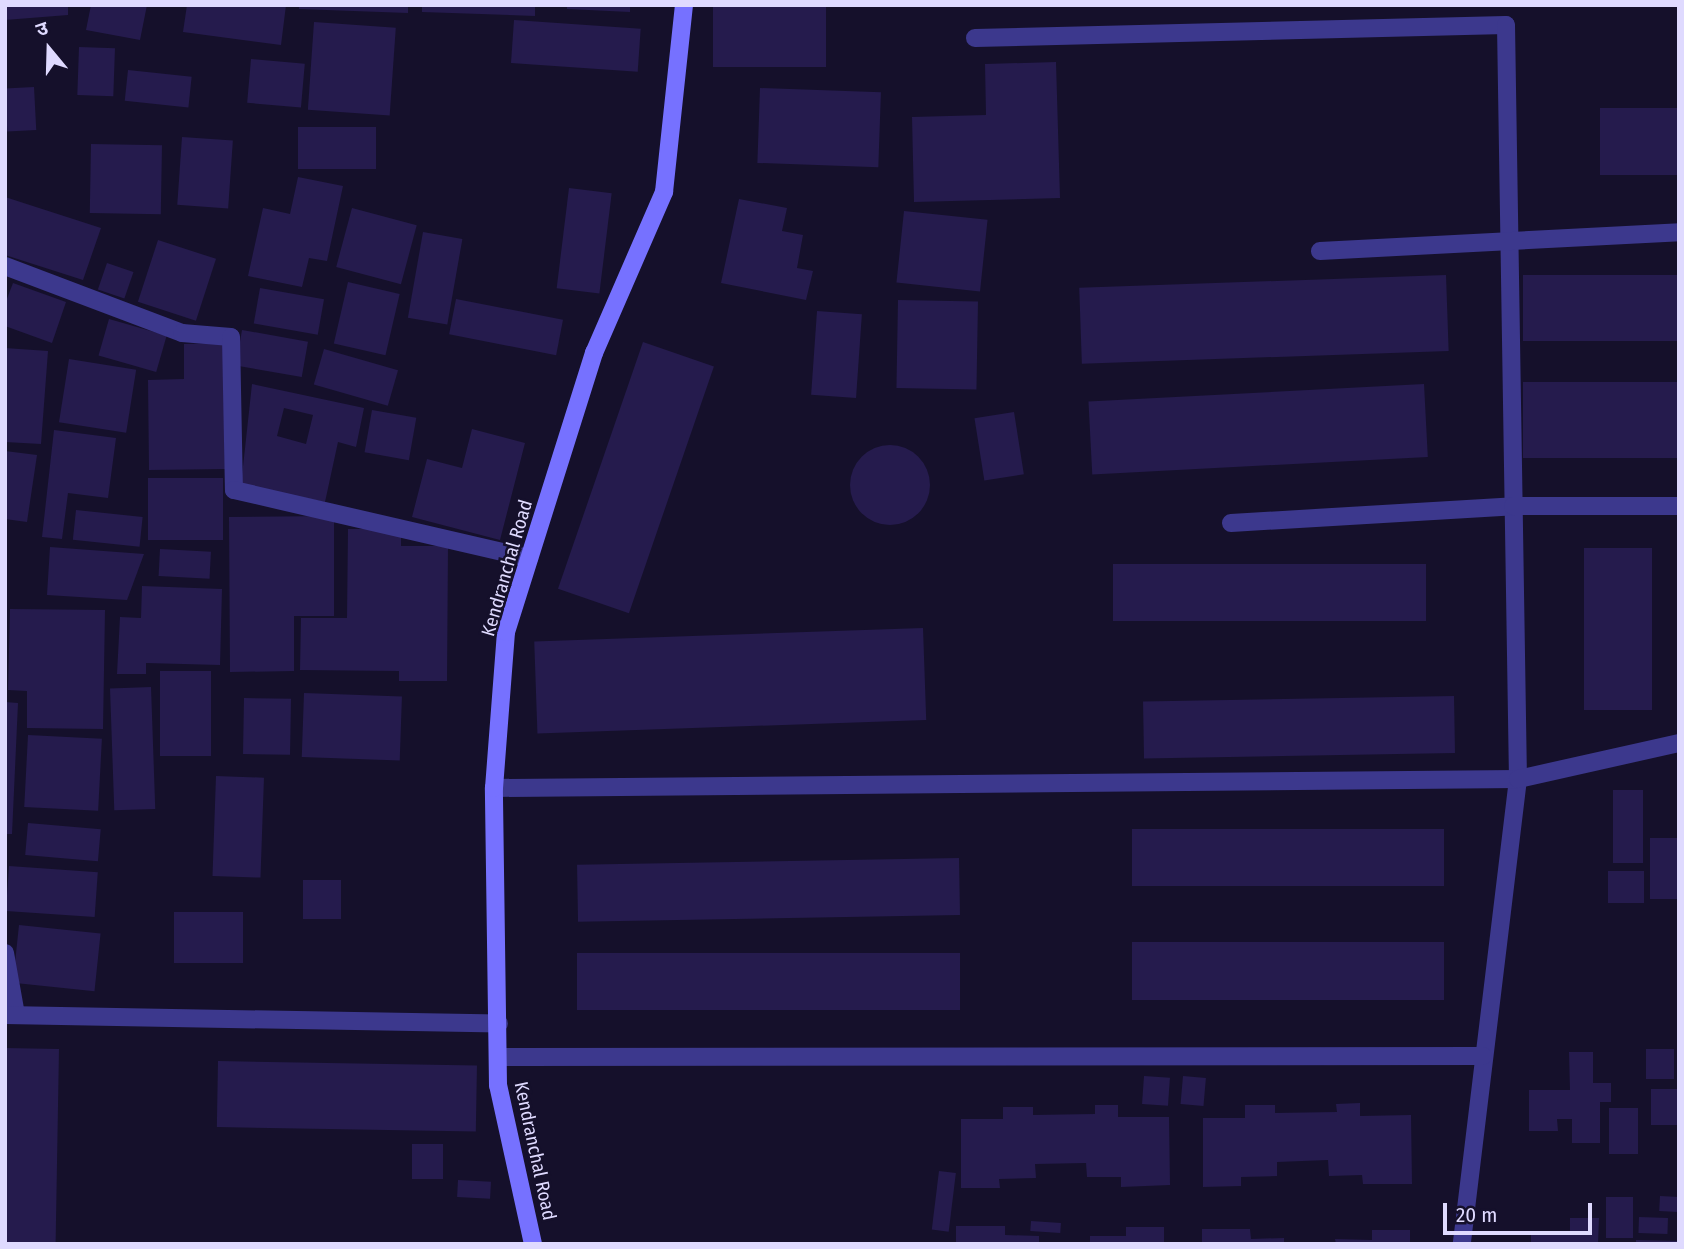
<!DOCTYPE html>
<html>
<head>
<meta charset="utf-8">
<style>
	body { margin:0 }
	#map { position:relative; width:1684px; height:1249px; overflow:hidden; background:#15102b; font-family:"Fira Sans Condensed","Noto Sans Devanagari",sans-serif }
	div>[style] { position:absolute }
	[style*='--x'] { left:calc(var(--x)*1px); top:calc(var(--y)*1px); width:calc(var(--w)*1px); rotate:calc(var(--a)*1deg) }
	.building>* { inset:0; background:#251b4d; transform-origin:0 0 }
	.round { border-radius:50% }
	.street>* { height:18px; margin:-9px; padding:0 9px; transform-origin:9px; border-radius:9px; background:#3c388d }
	.secondary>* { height:18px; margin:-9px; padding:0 9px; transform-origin:9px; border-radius:9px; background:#7671ff }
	span { translate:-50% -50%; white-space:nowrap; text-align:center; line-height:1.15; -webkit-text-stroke:5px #15102b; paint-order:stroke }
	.street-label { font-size:19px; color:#dfdaff }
	.frame { position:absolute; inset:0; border:7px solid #dfdaff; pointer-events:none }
	.north { position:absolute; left:14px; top:14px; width:70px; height:70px; -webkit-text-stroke:5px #15102b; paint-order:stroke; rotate:341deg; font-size:19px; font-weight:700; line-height:28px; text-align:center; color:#dfdaff }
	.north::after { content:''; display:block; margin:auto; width:24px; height:32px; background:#dfdaff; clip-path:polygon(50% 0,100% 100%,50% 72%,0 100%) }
	.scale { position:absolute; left:1443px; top:1203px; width:149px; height:32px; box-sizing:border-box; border:4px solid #dfdaff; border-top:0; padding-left:9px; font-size:21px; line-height:24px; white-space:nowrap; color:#dfdaff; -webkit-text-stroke:5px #15102b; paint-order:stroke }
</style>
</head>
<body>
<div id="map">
	<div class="building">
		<i style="clip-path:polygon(5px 5px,68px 5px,68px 15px,5px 20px)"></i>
		<i style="clip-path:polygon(91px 5px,147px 5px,140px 40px,86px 30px)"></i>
		<i style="clip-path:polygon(187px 5px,286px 5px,281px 45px,183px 32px)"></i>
		<i style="clip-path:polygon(299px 5px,408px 5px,408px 13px,299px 9px)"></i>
		<i style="clip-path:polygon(422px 5px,535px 5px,535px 16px,422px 12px)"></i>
		<i style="clip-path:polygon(567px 5px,630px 5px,630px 12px,567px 9px)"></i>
		<i style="left:713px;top:5px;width:113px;height:62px"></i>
		<i style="left:514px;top:20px;width:127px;height:43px;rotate:4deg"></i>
		<i style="left:314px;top:22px;width:82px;height:88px;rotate:4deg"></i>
		<i style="left:79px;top:47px;width:36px;height:48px;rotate:2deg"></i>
		<i style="left:251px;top:59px;width:54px;height:44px;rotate:5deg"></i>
		<i style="clip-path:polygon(1056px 62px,1060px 198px,914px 202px,912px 117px,986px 115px,985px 64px)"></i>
		<i style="left:128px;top:70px;width:64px;height:31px;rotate:6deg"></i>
		<i style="left:34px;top:87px;width:43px;height:29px;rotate:87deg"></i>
		<i style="left:760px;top:88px;width:121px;height:75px;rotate:2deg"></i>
		<i style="left:1679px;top:108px;width:67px;height:79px;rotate:90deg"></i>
		<i style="left:298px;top:127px;width:78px;height:42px"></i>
		<i style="left:182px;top:137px;width:51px;height:68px;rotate:4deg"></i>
		<i style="left:91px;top:144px;width:71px;height:69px;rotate:1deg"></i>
		<i style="clip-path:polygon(298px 177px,343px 186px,327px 261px,309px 258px,302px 287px,248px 276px,263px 208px,290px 214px)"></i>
		<i style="left:569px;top:188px;width:43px;height:101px;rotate:7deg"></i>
		<i style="clip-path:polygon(5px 197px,101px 228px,83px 280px,5px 255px)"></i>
		<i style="clip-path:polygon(739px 199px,787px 208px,782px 231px,803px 235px,797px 268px,813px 271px,806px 300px,721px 283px)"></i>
		<i style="left:352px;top:208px;width:67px;height:61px;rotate:15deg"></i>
		<i style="left:904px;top:211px;width:84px;height:72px;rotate:6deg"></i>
		<i style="left:423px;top:232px;width:40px;height:87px;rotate:10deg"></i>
		<i style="left:158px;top:240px;width:61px;height:65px;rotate:18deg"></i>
		<i style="left:107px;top:263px;width:28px;height:28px;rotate:19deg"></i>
		<i style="left:1446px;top:275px;width:76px;height:367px;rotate:88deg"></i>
		<i style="left:1679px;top:275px;width:66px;height:156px;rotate:90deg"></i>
		<i style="left:348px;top:282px;width:53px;height:63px;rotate:13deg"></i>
		<i style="clip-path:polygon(13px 283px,66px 302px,52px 343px,5px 326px,5px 304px)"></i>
		<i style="left:260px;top:288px;width:65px;height:36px;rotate:10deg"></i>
		<i style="left:456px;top:299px;width:109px;height:36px;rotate:11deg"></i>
		<i style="left:898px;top:300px;width:80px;height:88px;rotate:1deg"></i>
		<i style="left:817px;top:311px;width:45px;height:84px;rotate:4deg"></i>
		<i style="left:109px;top:319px;width:60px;height:38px;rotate:16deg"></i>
		<i style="left:242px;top:330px;width:67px;height:36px;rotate:10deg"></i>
		<i style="left:643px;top:342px;width:75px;height:261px;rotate:19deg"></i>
		<i style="clip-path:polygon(223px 343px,225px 469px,149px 470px,148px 380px,184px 379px,184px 344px)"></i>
		<i style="clip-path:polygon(5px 348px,48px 351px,41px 444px,5px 442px)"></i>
		<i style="left:324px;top:349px;width:77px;height:37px;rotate:16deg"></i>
		<i style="left:69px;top:359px;width:68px;height:64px;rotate:9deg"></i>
		<i style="left:1679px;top:382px;width:76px;height:156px;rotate:90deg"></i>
		<i style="clip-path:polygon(evenodd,252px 384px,364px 408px,356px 447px,338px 442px,325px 502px,241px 485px,252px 384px,284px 408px,313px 415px,306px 444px,277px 436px,284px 408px)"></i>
		<i style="left:1424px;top:384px;width:73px;height:336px;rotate:87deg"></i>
		<i style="left:372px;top:410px;width:45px;height:43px;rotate:10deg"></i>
		<i style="left:1014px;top:412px;width:63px;height:40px;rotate:81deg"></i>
		<i style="clip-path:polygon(472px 429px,525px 443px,500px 540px,412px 517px,427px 459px,462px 468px)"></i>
		<i style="clip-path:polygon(54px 430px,116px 438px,108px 498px,68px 493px,62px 539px,42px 537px)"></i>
		<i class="round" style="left:850px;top:445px;width:80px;height:80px"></i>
		<i style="clip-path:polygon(5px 451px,37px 455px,27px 522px,5px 519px)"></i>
		<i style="left:148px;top:478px;width:75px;height:62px"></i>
		<i style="left:76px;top:510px;width:67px;height:30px;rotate:6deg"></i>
		<i style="clip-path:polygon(334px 516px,334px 616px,294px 616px,294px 671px,230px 672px,229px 517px)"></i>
		<i style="clip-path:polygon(348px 529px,401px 529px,401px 546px,448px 546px,447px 681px,399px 681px,399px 671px,300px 670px,301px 618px,347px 618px)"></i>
		<i style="clip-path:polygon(50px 547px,144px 554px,127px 600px,47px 595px)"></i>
		<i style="left:1652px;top:548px;width:162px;height:68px;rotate:90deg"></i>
		<i style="left:160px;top:549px;width:51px;height:27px;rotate:3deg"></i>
		<i style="left:1426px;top:564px;width:57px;height:313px;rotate:90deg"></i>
		<i style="clip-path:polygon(142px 586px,222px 589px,220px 665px,146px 663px,146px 674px,117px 674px,120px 617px,141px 618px)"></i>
		<i style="clip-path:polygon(10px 609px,105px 610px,103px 729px,27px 728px,27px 691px,8px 690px)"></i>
		<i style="left:923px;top:628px;width:92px;height:389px;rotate:88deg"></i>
		<i style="left:211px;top:671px;width:85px;height:51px;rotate:90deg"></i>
		<i style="left:151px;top:687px;width:122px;height:41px;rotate:88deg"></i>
		<i style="left:304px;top:693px;width:98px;height:64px;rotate:2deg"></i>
		<i style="left:1454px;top:696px;width:57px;height:311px;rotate:89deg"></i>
		<i style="left:244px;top:698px;width:47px;height:56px;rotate:1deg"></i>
		<i style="clip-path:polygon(5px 702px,18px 703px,12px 834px,5px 834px)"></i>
		<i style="left:28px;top:735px;width:74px;height:72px;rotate:3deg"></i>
		<i style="left:216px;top:776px;width:48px;height:100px;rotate:2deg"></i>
		<i style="left:1613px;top:790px;width:30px;height:73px"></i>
		<i style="left:28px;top:823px;width:73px;height:32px;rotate:5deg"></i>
		<i style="left:1444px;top:829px;width:57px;height:312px;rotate:90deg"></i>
		<i style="left:1650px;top:838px;width:29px;height:61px"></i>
		<i style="left:959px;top:858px;width:57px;height:382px;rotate:89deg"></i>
		<i style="left:9px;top:866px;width:89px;height:45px;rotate:4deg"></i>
		<i style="left:1644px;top:871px;width:32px;height:36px;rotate:90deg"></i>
		<i style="left:303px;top:880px;width:38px;height:39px"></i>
		<i style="left:243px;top:912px;width:51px;height:69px;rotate:90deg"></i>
		<i style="left:19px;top:925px;width:82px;height:58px;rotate:6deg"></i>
		<i style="left:1444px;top:942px;width:58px;height:312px;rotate:90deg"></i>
		<i style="left:960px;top:953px;width:57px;height:383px;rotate:90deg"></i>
		<i style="left:5px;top:1048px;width:54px;height:196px;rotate:1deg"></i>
		<i style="left:1646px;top:1049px;width:28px;height:30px"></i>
		<i style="clip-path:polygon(1569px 1052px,1593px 1052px,1593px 1083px,1611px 1083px,1611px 1102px,1600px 1102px,1600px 1143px,1572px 1143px,1572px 1119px,1557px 1119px,1558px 1131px,1529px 1131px,1529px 1090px,1570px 1090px)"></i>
		<i style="left:218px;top:1061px;width:259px;height:66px;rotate:1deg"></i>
		<i style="left:1144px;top:1076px;width:26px;height:28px;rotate:4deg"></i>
		<i style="left:1183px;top:1076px;width:23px;height:28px;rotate:5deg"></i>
		<i style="left:1651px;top:1089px;width:28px;height:36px"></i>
		<i style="clip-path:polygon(1360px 1103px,1360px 1116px,1411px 1115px,1412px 1184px,1363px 1184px,1362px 1175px,1329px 1176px,1328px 1160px,1277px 1162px,1277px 1176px,1241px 1177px,1241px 1186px,1203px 1187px,1203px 1118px,1245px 1118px,1245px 1105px,1275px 1105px,1275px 1113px,1337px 1112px,1336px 1104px)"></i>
		<i style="clip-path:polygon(1095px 1105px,1118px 1105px,1118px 1117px,1169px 1117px,1170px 1185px,1121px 1187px,1121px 1177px,1087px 1177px,1086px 1163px,1035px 1164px,1036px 1178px,999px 1179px,1000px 1188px,961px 1188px,961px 1119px,1003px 1119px,1003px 1107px,1033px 1107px,1033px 1115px,1095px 1114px)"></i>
		<i style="left:1609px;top:1108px;width:29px;height:46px"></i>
		<i style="left:412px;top:1144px;width:31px;height:35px"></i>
		<i style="left:939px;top:1171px;width:17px;height:59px;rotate:7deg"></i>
		<i style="left:458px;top:1180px;width:33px;height:17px;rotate:3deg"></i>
		<i style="left:1660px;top:1196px;width:19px;height:15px;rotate:3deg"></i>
		<i style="left:1606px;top:1197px;width:27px;height:41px"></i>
		<i style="left:1639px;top:1217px;width:29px;height:16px;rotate:2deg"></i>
		<i style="clip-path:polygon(1570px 1218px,1599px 1218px,1598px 1244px,1531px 1244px,1531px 1233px,1570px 1234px)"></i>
		<i style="left:1031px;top:1221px;width:30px;height:10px;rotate:4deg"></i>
		<i style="clip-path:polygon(956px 1226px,1005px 1226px,1005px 1235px,1039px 1236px,1039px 1244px,956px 1244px)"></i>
		<i style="clip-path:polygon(1126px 1227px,1164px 1227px,1164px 1244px,1090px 1244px,1090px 1236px,1126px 1236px)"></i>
		<i style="clip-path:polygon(1202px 1229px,1250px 1229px,1251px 1239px,1284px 1238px,1284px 1244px,1202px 1244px)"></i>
		<i style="clip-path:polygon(1372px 1230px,1410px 1230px,1410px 1244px,1336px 1244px,1335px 1239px,1372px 1240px)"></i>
		<i style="clip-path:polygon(1636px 1240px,1679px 1241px,1679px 1244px,1636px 1244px)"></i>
	</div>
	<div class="street">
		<i style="--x:975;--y:38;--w:531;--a:-1.4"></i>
		<i style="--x:1506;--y:25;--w:754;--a:89.09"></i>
		<i style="--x:1518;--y:779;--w:468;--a:96.9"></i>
		<i style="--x:1320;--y:251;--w:360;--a:-3"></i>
		<i style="--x:5;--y:266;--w:189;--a:20.7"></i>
		<i style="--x:182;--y:333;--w:49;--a:4.7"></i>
		<i style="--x:231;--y:337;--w:153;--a:88.9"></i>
		<i style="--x:234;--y:490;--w:303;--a:13"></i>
		<i style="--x:1231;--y:523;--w:283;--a:-3.4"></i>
		<i style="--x:1513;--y:506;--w:166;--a:0"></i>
		<i style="--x:494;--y:788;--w:1024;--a:-0.5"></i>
		<i style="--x:1518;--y:779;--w:165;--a:-12.6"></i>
		<i style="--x:5;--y:953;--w:63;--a:79.9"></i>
		<i style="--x:5;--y:1015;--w:494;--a:1"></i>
		<i style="--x:498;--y:1057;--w:985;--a:-0.06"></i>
	</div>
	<div class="secondary">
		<i style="--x:533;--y:1244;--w:163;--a:-102.4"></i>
		<i style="--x:498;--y:1085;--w:297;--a:-90.8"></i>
		<i style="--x:494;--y:788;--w:156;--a:-85.6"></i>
		<i style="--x:506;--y:632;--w:293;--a:-72.5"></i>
		<i style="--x:594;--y:353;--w:176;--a:-66.5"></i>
		<i style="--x:664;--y:192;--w:188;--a:-83.9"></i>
	</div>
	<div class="street-label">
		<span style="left:507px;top:568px;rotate:-74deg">Kendranchal Road</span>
		<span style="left:535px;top:1151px;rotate:78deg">Kendranchal Road</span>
	</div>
	<div class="frame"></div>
	<div class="north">उ</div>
	<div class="scale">20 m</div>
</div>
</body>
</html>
